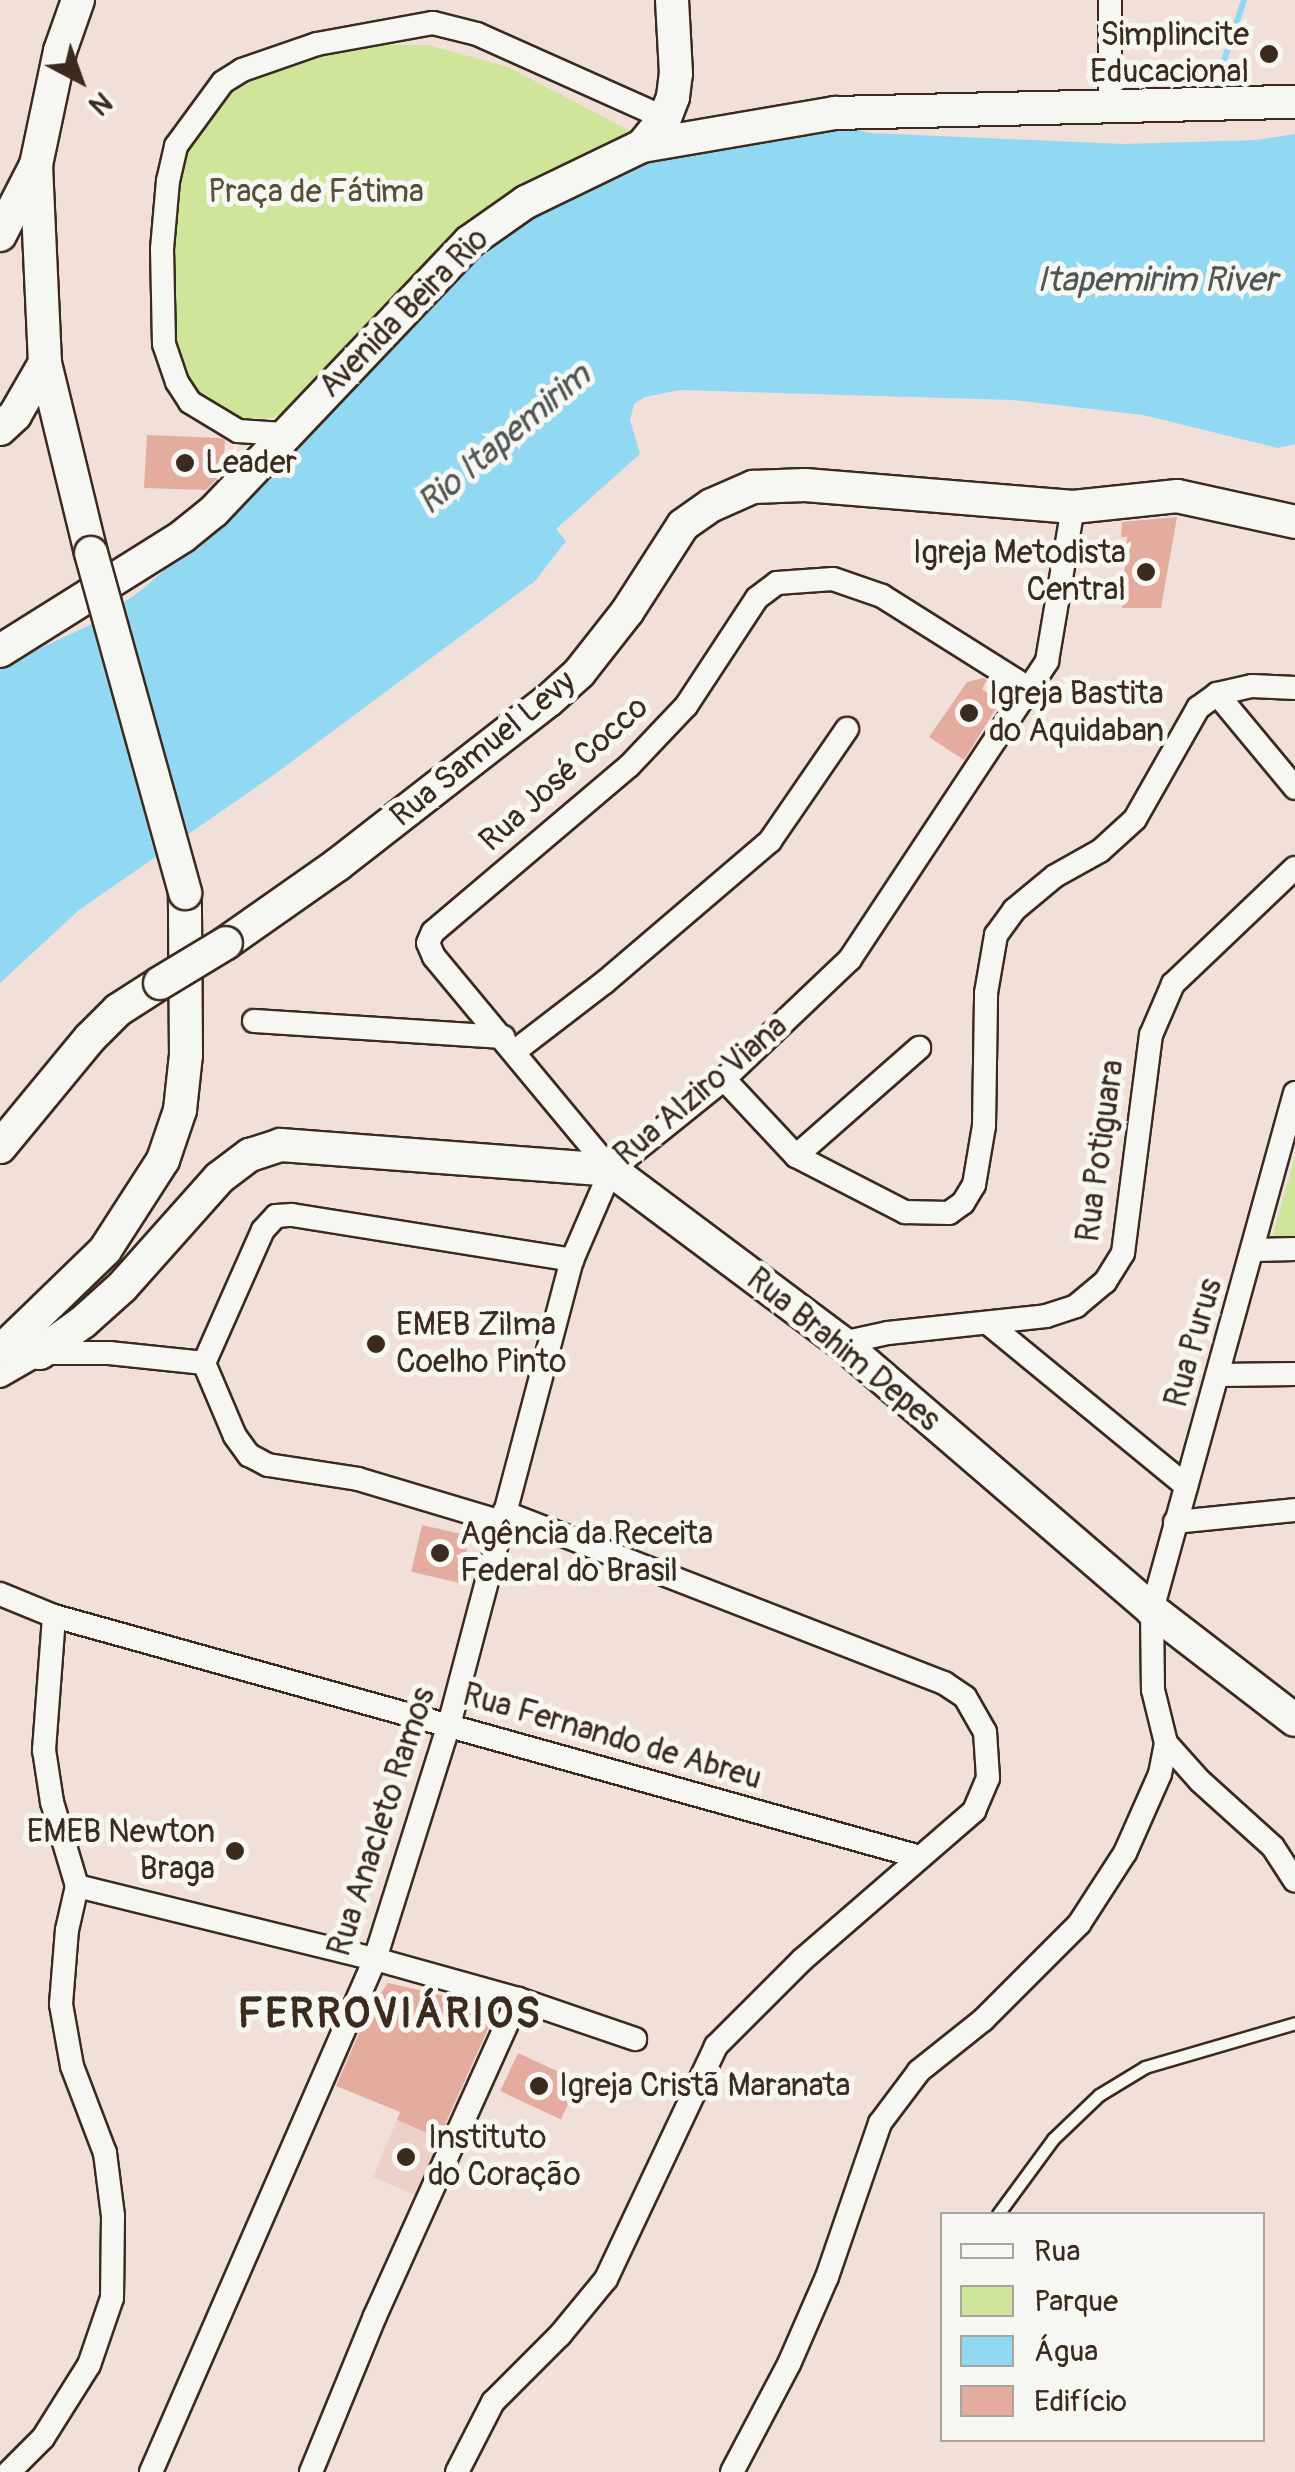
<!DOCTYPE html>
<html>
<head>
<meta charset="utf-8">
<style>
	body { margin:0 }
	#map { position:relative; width:1295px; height:2472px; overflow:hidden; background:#f1e0d9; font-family:Pangolin,sans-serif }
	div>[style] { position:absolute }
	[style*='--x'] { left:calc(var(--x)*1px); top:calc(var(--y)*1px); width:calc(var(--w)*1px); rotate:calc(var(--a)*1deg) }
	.built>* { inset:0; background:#edd0c8; transform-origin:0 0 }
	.green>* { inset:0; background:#cee59a }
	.water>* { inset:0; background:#91d9f2 }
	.stream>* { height:6px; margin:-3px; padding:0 3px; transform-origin:3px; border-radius:3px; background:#91d9f2 }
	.building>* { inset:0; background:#e4ab9f; transform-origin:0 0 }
	.roads { filter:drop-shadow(2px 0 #3b2a1e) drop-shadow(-2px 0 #3b2a1e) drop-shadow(0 2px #3b2a1e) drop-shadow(0 -2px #3b2a1e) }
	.lane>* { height:11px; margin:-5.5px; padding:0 5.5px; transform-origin:5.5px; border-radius:5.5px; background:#f6f6f2 }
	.street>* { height:22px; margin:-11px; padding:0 11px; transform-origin:11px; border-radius:11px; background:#f6f6f2 }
	.secondary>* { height:32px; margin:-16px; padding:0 16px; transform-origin:16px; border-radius:16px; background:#f6f6f2 }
	.bridges { filter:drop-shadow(2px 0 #3b2a1e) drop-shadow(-2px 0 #3b2a1e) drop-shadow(0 2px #3b2a1e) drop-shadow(0 -2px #3b2a1e) }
	.secondary-bridge>* { height:32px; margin:-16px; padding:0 16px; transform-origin:16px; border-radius:16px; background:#f6f6f2 }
	.dots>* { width:28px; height:28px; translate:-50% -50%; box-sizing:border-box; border:5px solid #f6f6f2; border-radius:50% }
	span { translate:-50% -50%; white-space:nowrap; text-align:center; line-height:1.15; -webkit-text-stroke:10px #f6f6f2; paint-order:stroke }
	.poi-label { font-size:32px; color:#3b2a1e }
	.right { translate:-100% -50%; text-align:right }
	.left { translate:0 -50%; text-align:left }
	.park-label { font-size:32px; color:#584f37 }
	.street-label { font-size:32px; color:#3b2a1e }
	.water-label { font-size:35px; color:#505653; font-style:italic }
	.district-label { font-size:42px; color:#3b2a1e; font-weight:700; letter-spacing:2.5px }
	.legend { position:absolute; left:940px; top:2212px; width:325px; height:230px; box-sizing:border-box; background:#f6f6f2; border:2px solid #aba49d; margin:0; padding:12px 18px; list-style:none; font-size:30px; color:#3b2a1e }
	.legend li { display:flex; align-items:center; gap:20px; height:50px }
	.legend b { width:50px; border:2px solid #aba49d }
	.north { position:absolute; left:30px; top:30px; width:100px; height:100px; -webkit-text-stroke:8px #f6f6f2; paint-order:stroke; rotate:139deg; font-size:28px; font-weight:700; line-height:40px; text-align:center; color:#3b2a1e }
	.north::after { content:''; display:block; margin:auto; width:35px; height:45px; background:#3b2a1e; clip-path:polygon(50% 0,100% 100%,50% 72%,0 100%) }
</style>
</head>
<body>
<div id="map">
	<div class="built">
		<i style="left:397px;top:2120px;width:49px;height:62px;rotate:23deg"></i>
	</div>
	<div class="green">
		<i style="clip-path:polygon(343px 45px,429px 45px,508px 67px,640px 136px,482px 210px,432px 257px,398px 305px,296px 404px,273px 418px,231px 418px,193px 390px,174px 342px,174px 212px,189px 146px,228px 82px)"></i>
		<i style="clip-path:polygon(1295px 1156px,1295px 1238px,1272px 1238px)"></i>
	</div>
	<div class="water">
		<i style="clip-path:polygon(825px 121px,870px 133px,1123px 144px,1256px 140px,1295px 134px,1295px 444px,1278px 448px,1143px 415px,1013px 400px,680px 390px,645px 397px,634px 404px,630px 420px,640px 454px,556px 529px,566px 541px,535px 581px,275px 774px,79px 910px,0 983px,0 667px,92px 624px,139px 592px,182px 555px,491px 240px,611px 173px,743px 136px)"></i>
	</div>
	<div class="stream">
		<i style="--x:1213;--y:94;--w:99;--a:-71.7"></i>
	</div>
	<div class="building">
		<i style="clip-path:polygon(147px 435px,220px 438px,225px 440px,223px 472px,206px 490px,144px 488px)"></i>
		<i style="clip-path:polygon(1177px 517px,1161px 608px,1122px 608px,1127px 537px,1121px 537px,1122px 522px)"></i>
		<i style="clip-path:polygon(984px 678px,987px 680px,982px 689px,1000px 702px,964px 760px,929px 737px,967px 682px)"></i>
		<i style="left:422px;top:1525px;width:49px;height:48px;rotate:13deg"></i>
		<i style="clip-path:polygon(388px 1983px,481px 2004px,493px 2018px,439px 2138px,397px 2120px,400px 2112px,336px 2086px,370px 2008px)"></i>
		<i style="left:518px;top:2053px;width:67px;height:42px;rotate:25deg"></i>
	</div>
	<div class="roads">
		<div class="lane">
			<i style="--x:998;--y:2214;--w:93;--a:-53.7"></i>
			<i style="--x:1053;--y:2139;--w:64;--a:-43.7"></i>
			<i style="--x:1099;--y:2095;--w:54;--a:-31.3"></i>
			<i style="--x:1145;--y:2067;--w:156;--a:-16.3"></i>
		</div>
		<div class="street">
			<i style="--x:1110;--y:0;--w:107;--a:90"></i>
			<i style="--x:283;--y:434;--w:45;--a:-176.2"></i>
			<i style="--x:238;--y:431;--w:56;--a:-148.9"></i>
			<i style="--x:190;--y:402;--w:24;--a:-123"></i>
			<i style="--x:177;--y:382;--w:40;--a:-108.9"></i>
			<i style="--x:164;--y:344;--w:95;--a:-91.2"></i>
			<i style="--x:162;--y:249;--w:68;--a:-85"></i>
			<i style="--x:168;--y:181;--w:36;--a:-77"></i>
			<i style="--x:176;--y:146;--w:79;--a:-53.7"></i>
			<i style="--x:223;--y:82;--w:22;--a:-32"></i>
			<i style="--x:242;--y:70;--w:79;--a:-19.1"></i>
			<i style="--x:317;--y:44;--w:118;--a:-10.3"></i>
			<i style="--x:433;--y:23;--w:45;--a:14"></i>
			<i style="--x:477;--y:34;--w:206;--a:24.1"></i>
			<i style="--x:1217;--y:694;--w:122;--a:50.3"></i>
			<i style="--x:254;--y:1021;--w:250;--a:3.7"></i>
			<i style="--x:515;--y:1051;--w:113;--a:-37.5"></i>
			<i style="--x:605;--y:982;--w:217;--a:-40.5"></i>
			<i style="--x:770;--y:841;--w:136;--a:-55.5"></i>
			<i style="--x:724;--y:1079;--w:105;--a:46.9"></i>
			<i style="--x:796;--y:1156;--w:123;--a:27.2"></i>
			<i style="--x:905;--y:1212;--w:44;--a:1.3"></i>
			<i style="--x:949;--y:1213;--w:17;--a:-36"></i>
			<i style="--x:963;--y:1203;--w:21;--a:-59"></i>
			<i style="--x:974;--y:1185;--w:60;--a:-80.4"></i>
			<i style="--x:984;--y:1126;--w:133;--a:-89.1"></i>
			<i style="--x:986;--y:993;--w:59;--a:-80.2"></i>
			<i style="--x:996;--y:935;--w:31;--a:-54"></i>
			<i style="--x:1014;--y:910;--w:53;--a:-39.7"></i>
			<i style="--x:1055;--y:876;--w:51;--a:-29.1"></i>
			<i style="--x:1100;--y:851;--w:47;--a:-42.4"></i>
			<i style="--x:1135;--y:819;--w:128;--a:-60.4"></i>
			<i style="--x:1198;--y:708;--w:24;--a:-36"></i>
			<i style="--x:1217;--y:694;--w:36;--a:-13"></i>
			<i style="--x:1252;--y:686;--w:43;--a:2.7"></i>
			<i style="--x:1295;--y:1093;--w:536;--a:105.46"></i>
			<i style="--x:1152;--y:1610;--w:80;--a:89.3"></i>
			<i style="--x:1153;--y:1690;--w:55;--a:76.2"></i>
			<i style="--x:1166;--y:1743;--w:51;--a:48.2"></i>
			<i style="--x:1200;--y:1781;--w:98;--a:42.1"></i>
			<i style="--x:1273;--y:1847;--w:40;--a:57.1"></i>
			<i style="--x:796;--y:1156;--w:164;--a:-41.3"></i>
			<i style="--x:611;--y:1170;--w:277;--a:-129.7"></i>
			<i style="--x:434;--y:957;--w:15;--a:-113"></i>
			<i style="--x:428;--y:943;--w:12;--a:-66"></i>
			<i style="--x:433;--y:932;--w:257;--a:-40.3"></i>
			<i style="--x:629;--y:766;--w:83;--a:-46.5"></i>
			<i style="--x:686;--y:706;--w:129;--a:-56.7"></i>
			<i style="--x:757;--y:598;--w:25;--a:-37"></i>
			<i style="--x:777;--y:583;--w:56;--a:-4.1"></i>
			<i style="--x:833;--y:579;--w:52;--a:19.1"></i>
			<i style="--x:882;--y:596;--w:176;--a:32.2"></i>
			<i style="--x:1255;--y:1250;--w:40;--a:-1.4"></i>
			<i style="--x:989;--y:1324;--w:255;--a:39.4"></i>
			<i style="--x:842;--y:1343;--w:47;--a:-12.3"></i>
			<i style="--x:888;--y:1333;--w:159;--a:-6.1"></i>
			<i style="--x:1046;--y:1316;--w:32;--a:-18"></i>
			<i style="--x:1076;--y:1306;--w:38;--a:-40"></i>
			<i style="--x:1105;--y:1282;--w:34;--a:-58"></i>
			<i style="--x:1123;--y:1253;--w:220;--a:-82.7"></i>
			<i style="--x:1151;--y:1035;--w:56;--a:-66.7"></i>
			<i style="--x:1173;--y:984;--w:168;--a:-43.6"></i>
			<i style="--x:204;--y:1363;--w:145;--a:-66.1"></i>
			<i style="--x:263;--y:1230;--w:19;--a:-47"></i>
			<i style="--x:276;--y:1216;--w:16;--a:-4"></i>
			<i style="--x:292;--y:1215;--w:284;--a:9.1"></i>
			<i style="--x:204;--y:1363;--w:79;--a:67"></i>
			<i style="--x:235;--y:1436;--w:24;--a:54"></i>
			<i style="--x:249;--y:1455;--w:21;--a:28"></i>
			<i style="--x:268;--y:1465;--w:91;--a:8.8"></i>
			<i style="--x:358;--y:1479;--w:149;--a:16.7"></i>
			<i style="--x:1218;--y:1375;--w:77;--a:-0.7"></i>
			<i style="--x:0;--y:1376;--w:46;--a:-29.9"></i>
			<i style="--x:40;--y:1353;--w:69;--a:0"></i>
			<i style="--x:109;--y:1353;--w:96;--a:6"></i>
			<i style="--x:1175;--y:1522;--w:121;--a:-5.7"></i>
			<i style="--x:0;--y:1594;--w:58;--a:22.2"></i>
			<i style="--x:54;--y:1616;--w:899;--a:15.55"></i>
			<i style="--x:77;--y:1886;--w:307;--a:13.8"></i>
			<i style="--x:375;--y:1959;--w:148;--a:15.6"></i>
			<i style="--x:518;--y:1999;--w:124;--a:18.9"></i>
			<i style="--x:9;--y:2472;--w:48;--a:-45"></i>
			<i style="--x:43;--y:2438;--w:86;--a:-57.8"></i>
			<i style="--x:89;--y:2365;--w:71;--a:-71.1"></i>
			<i style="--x:112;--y:2298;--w:82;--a:-89.3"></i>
			<i style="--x:113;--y:2216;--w:64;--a:-97.2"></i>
			<i style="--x:105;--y:2153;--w:93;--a:-110.8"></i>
			<i style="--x:72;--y:2066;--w:63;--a:-100.1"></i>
			<i style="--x:61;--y:2004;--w:74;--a:-85.4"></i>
			<i style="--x:67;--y:1930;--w:45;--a:-77.2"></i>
			<i style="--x:77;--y:1886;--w:88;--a:-106.6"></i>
			<i style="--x:52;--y:1802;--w:53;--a:-98.7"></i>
			<i style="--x:44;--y:1750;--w:134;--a:-85.7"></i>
			<i style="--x:151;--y:2472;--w:560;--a:-66.41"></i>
			<i style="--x:375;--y:1959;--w:245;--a:-72.5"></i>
			<i style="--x:449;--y:1725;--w:481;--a:-75.2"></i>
			<i style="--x:572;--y:1260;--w:98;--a:-66.6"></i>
			<i style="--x:611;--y:1170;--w:145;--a:-38.8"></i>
			<i style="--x:724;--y:1079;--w:174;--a:-43.6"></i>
			<i style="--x:850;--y:959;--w:357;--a:-56.5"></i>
			<i style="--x:1047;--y:661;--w:156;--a:-80.4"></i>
			<i style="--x:311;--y:2472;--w:169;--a:-67.7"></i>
			<i style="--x:375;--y:2316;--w:348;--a:-65.7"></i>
			<i style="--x:457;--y:2472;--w:79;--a:-62.8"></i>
			<i style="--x:493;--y:2402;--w:95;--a:-45"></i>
			<i style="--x:560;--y:2335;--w:72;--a:-50.6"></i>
			<i style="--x:606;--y:2279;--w:258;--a:-64.7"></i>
			<i style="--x:716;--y:2046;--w:122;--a:-45"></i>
			<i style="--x:802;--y:1960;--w:228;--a:-40.9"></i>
			<i style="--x:974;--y:1811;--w:36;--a:-67"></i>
			<i style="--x:988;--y:1778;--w:46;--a:-93.7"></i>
			<i style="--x:985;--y:1732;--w:40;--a:-119.7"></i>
			<i style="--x:965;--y:1697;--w:25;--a:-146"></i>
			<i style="--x:944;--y:1683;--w:472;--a:-158.8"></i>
			<i style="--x:732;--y:2472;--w:122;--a:-62.2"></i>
			<i style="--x:789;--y:2364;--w:95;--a:-66.4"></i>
			<i style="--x:827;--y:2277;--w:163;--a:-71"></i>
			<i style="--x:880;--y:2123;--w:65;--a:-53.1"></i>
			<i style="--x:919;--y:2071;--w:82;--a:-38.6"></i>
			<i style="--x:983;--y:2020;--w:136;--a:-45"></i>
			<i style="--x:1079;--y:1924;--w:85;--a:-57.1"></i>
			<i style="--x:1125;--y:1853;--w:86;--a:-66.1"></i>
			<i style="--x:1160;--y:1774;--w:32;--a:-79"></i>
		</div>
		<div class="secondary">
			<i style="--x:78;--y:0;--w:54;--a:109.4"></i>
			<i style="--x:60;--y:51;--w:116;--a:101.9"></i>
			<i style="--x:36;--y:165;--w:198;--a:87.4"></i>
			<i style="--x:45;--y:363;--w:195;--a:76.4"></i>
			<i style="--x:642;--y:146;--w:36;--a:-51"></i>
			<i style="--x:665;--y:118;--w:22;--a:-69"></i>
			<i style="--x:673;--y:97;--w:23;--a:-83"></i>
			<i style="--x:676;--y:74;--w:74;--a:-93.1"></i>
			<i style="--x:0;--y:235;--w:79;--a:-62.8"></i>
			<i style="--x:0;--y:429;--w:21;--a:-43"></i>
			<i style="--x:15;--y:415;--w:60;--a:-60"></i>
			<i style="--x:0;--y:651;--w:216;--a:-32.1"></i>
			<i style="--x:183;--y:536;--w:40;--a:-39"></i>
			<i style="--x:214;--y:511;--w:371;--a:-46.5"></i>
			<i style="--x:469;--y:242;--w:70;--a:-35.1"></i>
			<i style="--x:526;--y:202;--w:129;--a:-25.8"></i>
			<i style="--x:642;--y:146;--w:196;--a:-9.7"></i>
			<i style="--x:835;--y:113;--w:460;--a:-1.4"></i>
			<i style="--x:226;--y:943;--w:136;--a:-35.1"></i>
			<i style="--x:337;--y:865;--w:267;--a:-37.9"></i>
			<i style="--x:548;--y:701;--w:42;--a:-42.1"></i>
			<i style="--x:579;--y:673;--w:78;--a:-51.8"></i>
			<i style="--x:627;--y:612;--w:103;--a:-57.2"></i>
			<i style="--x:683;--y:525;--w:35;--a:-35"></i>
			<i style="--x:712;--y:505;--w:45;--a:-23.7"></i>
			<i style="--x:753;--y:487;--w:52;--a:-2.2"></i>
			<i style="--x:805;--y:485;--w:269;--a:4.7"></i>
			<i style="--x:1073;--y:507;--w:105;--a:-6"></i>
			<i style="--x:1177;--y:496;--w:121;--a:12.4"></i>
			<i style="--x:0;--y:1147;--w:141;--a:-50.5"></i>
			<i style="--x:90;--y:1038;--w:40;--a:-45"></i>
			<i style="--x:118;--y:1010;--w:50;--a:-32.7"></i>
			<i style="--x:0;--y:1347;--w:40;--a:8.5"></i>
			<i style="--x:40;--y:1353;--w:53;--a:-35.8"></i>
			<i style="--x:83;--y:1322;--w:52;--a:-41.9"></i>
			<i style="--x:122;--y:1287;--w:146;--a:-48.3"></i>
			<i style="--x:219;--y:1178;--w:39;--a:-37"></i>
			<i style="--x:250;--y:1155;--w:32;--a:-18"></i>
			<i style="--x:280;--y:1145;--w:332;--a:4.3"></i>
			<i style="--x:611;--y:1170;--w:289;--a:36.8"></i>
			<i style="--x:842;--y:1343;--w:409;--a:40.7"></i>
			<i style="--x:1152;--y:1610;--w:180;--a:37.6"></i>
			<i style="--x:4;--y:1348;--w:141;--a:-44.1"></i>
			<i style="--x:105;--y:1250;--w:107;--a:-57.2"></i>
			<i style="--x:163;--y:1160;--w:53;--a:-71.2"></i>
			<i style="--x:180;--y:1110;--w:55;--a:-83.8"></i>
			<i style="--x:186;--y:1055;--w:162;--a:-90.4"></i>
		</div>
	</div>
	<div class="bridges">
		<div class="secondary-bridge">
			<i style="--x:91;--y:553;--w:353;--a:74.5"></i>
			<i style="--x:160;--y:983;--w:77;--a:-31.2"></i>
		</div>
	</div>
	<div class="dots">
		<i style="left:1269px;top:54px;background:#3b2a1e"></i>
		<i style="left:185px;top:463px;background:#3b2a1e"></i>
		<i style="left:1146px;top:572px;background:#3b2a1e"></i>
		<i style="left:969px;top:713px;background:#3b2a1e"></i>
		<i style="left:376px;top:1344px;background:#3b2a1e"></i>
		<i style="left:440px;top:1553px;background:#3b2a1e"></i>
		<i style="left:235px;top:1851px;background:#3b2a1e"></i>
		<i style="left:539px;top:2086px;background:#3b2a1e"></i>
		<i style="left:406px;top:2157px;background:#3b2a1e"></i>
	</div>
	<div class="poi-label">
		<span class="right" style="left:1249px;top:54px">Simplincite<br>Educacional</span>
		<span class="left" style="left:205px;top:463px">Leader</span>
		<span class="right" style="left:1126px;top:572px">Igreja Metodista<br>Central</span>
		<span class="left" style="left:989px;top:713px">Igreja Bastita<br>do Aquidaban</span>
		<span class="left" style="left:396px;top:1344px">EMEB Zilma<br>Coelho Pinto</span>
		<span class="left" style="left:460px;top:1553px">Agência da Receita<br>Federal do Brasil</span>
		<span class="right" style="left:215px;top:1851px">EMEB Newton<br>Braga</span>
		<span class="left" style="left:559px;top:2086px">Igreja Cristã Maranata</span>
		<span class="left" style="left:428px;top:2157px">Instituto<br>do Coração</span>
	</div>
	<div class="park-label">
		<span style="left:316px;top:192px">Praça de Fátima</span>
	</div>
	<div class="street-label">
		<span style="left:404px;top:313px;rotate:-45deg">Avenida Beira Rio</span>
		<span style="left:483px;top:749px;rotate:-39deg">Rua Samuel Levy</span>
		<span style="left:564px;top:774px;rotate:-42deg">Rua José Cocco</span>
		<span style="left:701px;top:1091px;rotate:-40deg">Rua Alziro Viana</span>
		<span style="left:1101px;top:1151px;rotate:-82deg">Rua Potiguara</span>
		<span style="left:1194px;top:1343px;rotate:-74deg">Rua Purus</span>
		<span style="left:843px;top:1350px;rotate:39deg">Rua Brahim Depes</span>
		<span style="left:612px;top:1737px;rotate:16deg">Rua Fernando de Abreu</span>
		<span style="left:382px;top:1822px;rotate:-72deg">Rua Anacleto Ramos</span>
	</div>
	<div class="water-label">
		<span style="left:1157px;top:280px">Itapemirim River</span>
		<span style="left:504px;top:439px;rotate:-40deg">Rio Itapemirim</span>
	</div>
	<div class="district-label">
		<span style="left:390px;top:2014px">FERROVIÁRIOS</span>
	</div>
	<ul class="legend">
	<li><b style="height:12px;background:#f6f6f2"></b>Rua</li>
	<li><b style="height:28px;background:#cee59a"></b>Parque</li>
	<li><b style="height:28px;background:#91d9f2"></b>Água</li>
	<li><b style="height:28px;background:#e4ab9f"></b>Edifício</li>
	</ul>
	<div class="north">N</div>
</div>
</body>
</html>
